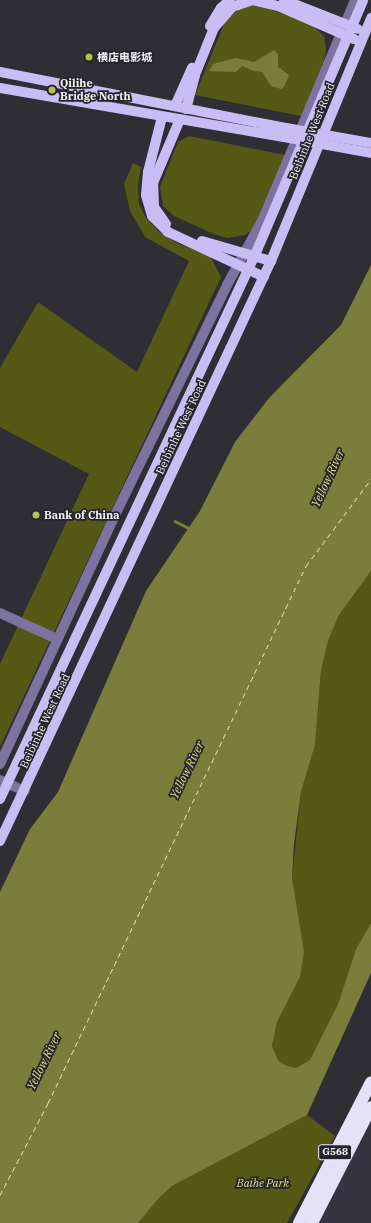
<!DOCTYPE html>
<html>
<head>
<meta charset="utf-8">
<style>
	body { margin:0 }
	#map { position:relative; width:371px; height:1223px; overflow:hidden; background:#2f2e35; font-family:"IBM Plex Serif","Noto Sans SC",serif }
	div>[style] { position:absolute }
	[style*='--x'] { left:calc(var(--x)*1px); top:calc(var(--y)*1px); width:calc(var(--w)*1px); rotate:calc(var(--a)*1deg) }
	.built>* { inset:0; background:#373442 }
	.green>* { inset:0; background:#545916 }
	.water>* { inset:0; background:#797f3a }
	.stream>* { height:2.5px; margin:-1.25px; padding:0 1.25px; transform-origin:1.25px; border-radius:1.25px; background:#797f3a }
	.ferry>* { height:1px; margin-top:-0.5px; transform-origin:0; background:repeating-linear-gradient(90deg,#dbe582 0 5px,transparent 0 9px) }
	.minor>* { height:10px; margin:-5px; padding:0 5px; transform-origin:5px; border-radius:5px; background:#7c73a0 }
	.major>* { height:10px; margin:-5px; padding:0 5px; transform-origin:5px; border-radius:5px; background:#c8bef5 }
	.highway>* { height:12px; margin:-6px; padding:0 6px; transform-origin:6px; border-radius:6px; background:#e5e1f8 }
	.major-bridge>* { height:10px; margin:-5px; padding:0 5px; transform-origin:5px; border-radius:5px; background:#c8bef5 }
	.dots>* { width:11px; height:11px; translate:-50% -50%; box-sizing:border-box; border:2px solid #25242b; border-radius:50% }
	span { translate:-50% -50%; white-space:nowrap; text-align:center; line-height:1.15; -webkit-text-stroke:3.5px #25242b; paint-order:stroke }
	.shield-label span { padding:1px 3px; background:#25242b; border:1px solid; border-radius:3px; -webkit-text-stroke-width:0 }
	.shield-label { font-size:10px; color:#f2f2f7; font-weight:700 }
	.poi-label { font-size:11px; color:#f2f2f7; font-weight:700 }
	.left { translate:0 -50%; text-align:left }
	.street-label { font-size:11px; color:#f2f2f7 }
	.park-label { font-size:11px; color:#dce683; font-style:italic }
	.water-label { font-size:12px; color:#dbe582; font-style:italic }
</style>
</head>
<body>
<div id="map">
	<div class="built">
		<i style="clip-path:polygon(371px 1076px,371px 1223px,300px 1223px)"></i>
	</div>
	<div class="green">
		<i style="clip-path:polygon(255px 4px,310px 23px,324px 36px,326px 49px,324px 61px,301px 116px,195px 95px,225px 22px,242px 6px)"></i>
		<i style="clip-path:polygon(189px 136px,285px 155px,255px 228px,245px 235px,227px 238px,214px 234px,174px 216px,163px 206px,160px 187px,178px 142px)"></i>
		<i style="clip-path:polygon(133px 163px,141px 167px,138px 186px,139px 204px,146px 218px,158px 231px,177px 243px,210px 256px,221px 277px,0 747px,0 664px,89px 474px,0 427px,0 368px,38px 302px,137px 372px,189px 261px,145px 237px,130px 211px,124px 184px)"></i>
		<i style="clip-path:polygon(371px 571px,371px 923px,356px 949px,338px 1004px,323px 1035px,310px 1060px,296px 1068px,285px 1065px,278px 1060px,272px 1046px,277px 1022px,300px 977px,292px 878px,301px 792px,315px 745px,321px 671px,328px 641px,339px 615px)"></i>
		<i style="clip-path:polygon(307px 1115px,335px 1136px,287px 1223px,138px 1223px,159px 1198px,172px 1186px)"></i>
	</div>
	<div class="water">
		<i style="clip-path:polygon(274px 50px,278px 54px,278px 67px,289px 75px,284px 87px,281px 89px,271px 86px,262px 72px,254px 71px,242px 66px,236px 72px,209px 71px,213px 64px,236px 58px,254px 62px)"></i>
		<i style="clip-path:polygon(371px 265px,371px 571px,339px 615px,328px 641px,321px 671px,315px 745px,301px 792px,294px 844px,292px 878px,304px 952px,300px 977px,277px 1022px,272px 1046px,278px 1060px,285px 1065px,296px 1068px,310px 1060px,338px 1004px,356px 949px,371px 923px,371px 973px,307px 1115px,172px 1186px,159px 1198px,138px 1223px,0 1223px,0 892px,30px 829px,58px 792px,146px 591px,200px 511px,235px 442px,269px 398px,341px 325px)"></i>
	</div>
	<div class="stream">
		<i style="--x:175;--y:521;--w:18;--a:27"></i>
	</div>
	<div class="ferry">
		<i style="--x:0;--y:1195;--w:104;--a:-62.4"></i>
		<i style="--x:48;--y:1103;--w:596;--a:-64.34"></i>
		<i style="--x:306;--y:566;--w:109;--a:-53.2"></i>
	</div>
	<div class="minor">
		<i style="--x:0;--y:613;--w:63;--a:24.5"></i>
		<i style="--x:0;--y:764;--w:274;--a:-65.2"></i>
		<i style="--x:115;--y:515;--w:256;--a:-64"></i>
		<i style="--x:227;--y:285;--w:75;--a:-61.4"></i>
		<i style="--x:263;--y:219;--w:238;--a:-67.2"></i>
		<i style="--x:0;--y:780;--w:27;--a:24"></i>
	</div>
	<div class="major">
		<i style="--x:284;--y:0;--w:79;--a:21.4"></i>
		<i style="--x:210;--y:26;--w:21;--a:-59"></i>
		<i style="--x:221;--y:8;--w:12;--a:-42"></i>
		<i style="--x:0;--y:72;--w:291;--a:11.1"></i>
		<i style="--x:0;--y:88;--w:288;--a:9.8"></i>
		<i style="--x:175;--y:106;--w:42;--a:-65.9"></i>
		<i style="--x:186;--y:109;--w:35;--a:-75"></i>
		<i style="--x:195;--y:75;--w:51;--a:-68"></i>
		<i style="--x:214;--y:28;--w:28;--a:-49"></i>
		<i style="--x:232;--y:7;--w:21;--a:-19"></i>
		<i style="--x:252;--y:0;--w:27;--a:13"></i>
		<i style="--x:278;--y:6;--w:83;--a:23.5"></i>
		<i style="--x:162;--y:117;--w:57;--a:104.3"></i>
		<i style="--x:148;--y:172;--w:23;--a:95"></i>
		<i style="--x:146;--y:195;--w:22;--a:74"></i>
		<i style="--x:152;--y:216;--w:23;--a:45"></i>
		<i style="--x:168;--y:232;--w:106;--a:25.1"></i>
		<i style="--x:166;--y:224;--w:21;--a:-125"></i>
		<i style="--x:154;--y:207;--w:24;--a:-92"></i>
		<i style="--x:153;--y:183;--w:69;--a:-67.1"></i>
		<i style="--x:202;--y:241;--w:72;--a:16.2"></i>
		<i style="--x:0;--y:799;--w:601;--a:-64.89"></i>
		<i style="--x:255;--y:255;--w:277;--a:-67"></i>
		<i style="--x:0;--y:841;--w:640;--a:-64.96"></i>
		<i style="--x:271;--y:261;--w:263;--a:-67.6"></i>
	</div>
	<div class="highway">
		<i style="--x:299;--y:1223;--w:158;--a:-62.9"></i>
		<i style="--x:312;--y:1223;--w:130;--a:-63"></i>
	</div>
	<div class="major-bridge">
		<i style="--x:286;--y:128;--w:86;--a:10"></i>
		<i style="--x:284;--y:137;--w:88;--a:10.4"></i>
	</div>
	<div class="dots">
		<i style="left:89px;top:57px;background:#b7c147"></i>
		<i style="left:52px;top:90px;background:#b7c147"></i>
		<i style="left:36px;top:515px;background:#b7c147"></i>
	</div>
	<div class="shield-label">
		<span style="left:335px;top:1152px">G568</span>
	</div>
	<div class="poi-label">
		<span class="left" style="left:97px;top:57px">横店电影城</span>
		<span class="left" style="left:60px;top:90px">Qilihe<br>Bridge North</span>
		<span class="left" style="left:44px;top:515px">Bank of China</span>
	</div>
	<div class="street-label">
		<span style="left:312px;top:131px;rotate:-68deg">Beibinhe West Road</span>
		<span style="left:181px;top:427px;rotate:-65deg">Beibinhe West Road</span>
		<span style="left:45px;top:721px;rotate:-65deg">Beibinhe West Road</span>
	</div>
	<div class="park-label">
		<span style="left:263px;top:1183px">Baihe Park</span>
	</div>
	<div class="water-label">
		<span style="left:328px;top:478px;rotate:-65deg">Yellow River</span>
		<span style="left:187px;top:770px;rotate:-64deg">Yellow River</span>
		<span style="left:44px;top:1061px;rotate:-64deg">Yellow River</span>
	</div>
</div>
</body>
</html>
